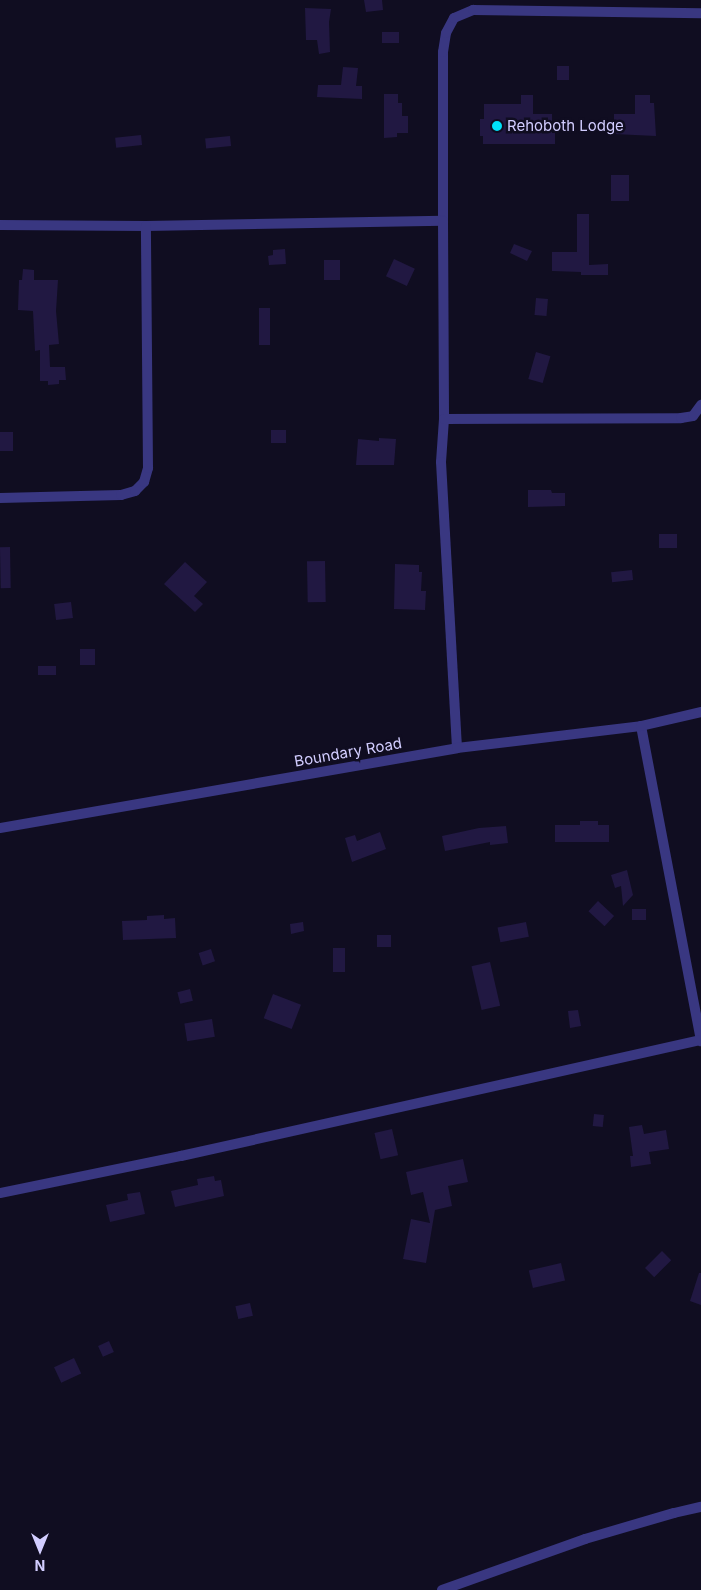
<!DOCTYPE html>
<html>
<head>
<meta charset="utf-8">
<style>
	body { margin:0 }
	#map { position:relative; width:701px; height:1590px; overflow:hidden; background:#100d21; font-family:Inter,sans-serif }
	div>[style] { position:absolute }
	[style*='--x'] { left:calc(var(--x)*1px); top:calc(var(--y)*1px); width:calc(var(--w)*1px); rotate:calc(var(--a)*1deg) }
	.building>* { inset:0; background:#211842; transform-origin:0 0 }
	.street>* { height:10px; margin:-5px; padding:0 5px; transform-origin:5px; border-radius:5px; background:#393781 }
	.dots>* { width:14px; height:14px; translate:-50% -50%; box-sizing:border-box; border:2px solid #100d21; border-radius:50% }
	span { translate:-50% -50%; white-space:nowrap; text-align:center; line-height:1.15; -webkit-text-stroke:5px #100d21; paint-order:stroke }
	.poi-label { font-size:15px; color:#d2cdff }
	.left { translate:0 -50%; text-align:left }
	.street-label { font-size:15px; color:#d2cdff }
	.north { position:absolute; left:15px; top:1525px; width:50px; height:50px; -webkit-text-stroke:4px #100d21; paint-order:stroke; rotate:180deg; font-size:14px; font-weight:700; line-height:20px; text-align:center; color:#d2cdff }
	.north::after { content:''; display:block; margin:auto; width:18px; height:22px; background:#d2cdff; clip-path:polygon(50% 0,100% 100%,50% 72%,0 100%) }
</style>
</head>
<body>
<div id="map">
	<div class="building">
		<i style="clip-path:polygon(364px 0,382px 0,383px 10px,366px 12px)"></i>
		<i style="clip-path:polygon(305px 8px,331px 9px,329px 22px,330px 52px,319px 54px,317px 40px,306px 40px)"></i>
		<i style="left:382px;top:32px;width:17px;height:11px"></i>
		<i style="left:557px;top:66px;width:12px;height:14px"></i>
		<i style="clip-path:polygon(343px 67px,358px 68px,356px 86px,362px 86px,362px 99px,317px 97px,318px 85px,341px 85px)"></i>
		<i style="clip-path:polygon(384px 94px,398px 94px,398px 103px,402px 103px,402px 116px,408px 116px,408px 133px,397px 133px,397px 137px,384px 138px)"></i>
		<i style="clip-path:polygon(521px 95px,533px 95px,533px 114px,552px 114px,552px 133px,555px 133px,555px 144px,483px 144px,483px 136px,480px 136px,480px 119px,484px 119px,484px 104px,521px 104px)"></i>
		<i style="clip-path:polygon(635px 95px,650px 95px,650px 103px,654px 103px,656px 136px,614px 134px,614px 114px,635px 114px)"></i>
		<i style="left:141px;top:135px;width:10px;height:26px;rotate:84deg"></i>
		<i style="left:230px;top:136px;width:10px;height:25px;rotate:84deg"></i>
		<i style="left:611px;top:175px;width:18px;height:26px"></i>
		<i style="clip-path:polygon(577px 214px,589px 214px,589px 265px,608px 264px,608px 275px,581px 275px,581px 272px,552px 271px,552px 252px,577px 252px)"></i>
		<i style="clip-path:polygon(514px 244px,532px 251px,527px 261px,510px 253px)"></i>
		<i style="clip-path:polygon(285px 249px,286px 264px,269px 265px,268px 256px,273px 255px,273px 250px)"></i>
		<i style="left:394px;top:259px;width:23px;height:19px;rotate:25deg"></i>
		<i style="left:324px;top:260px;width:16px;height:20px"></i>
		<i style="clip-path:polygon(23px 269px,34px 270px,34px 280px,58px 280px,56px 311px,59px 344px,49px 345px,50px 367px,65px 367px,66px 380px,59px 380px,59px 384px,48px 385px,48px 381px,40px 381px,40px 350px,35px 351px,33px 311px,18px 310px,19px 280px,22px 280px)"></i>
		<i style="left:536px;top:298px;width:12px;height:17px;rotate:5deg"></i>
		<i style="left:259px;top:308px;width:11px;height:37px"></i>
		<i style="left:536px;top:352px;width:15px;height:28px;rotate:16deg"></i>
		<i style="left:271px;top:430px;width:15px;height:13px"></i>
		<i style="left:13px;top:432px;width:19px;height:13px;rotate:90deg"></i>
		<i style="clip-path:polygon(379px 438px,396px 439px,394px 465px,356px 465px,358px 439px,379px 441px)"></i>
		<i style="clip-path:polygon(528px 490px,551px 490px,552px 493px,565px 493px,565px 506px,528px 507px)"></i>
		<i style="left:659px;top:534px;width:18px;height:14px"></i>
		<i style="left:10px;top:547px;width:41px;height:10px;rotate:89deg"></i>
		<i style="left:325px;top:561px;width:41px;height:18px;rotate:89deg"></i>
		<i style="clip-path:polygon(185px 562px,207px 582px,194px 596px,203px 604px,195px 612px,164px 584px)"></i>
		<i style="clip-path:polygon(395px 564px,419px 565px,419px 572px,422px 572px,421px 591px,426px 591px,425px 610px,394px 609px)"></i>
		<i style="left:632px;top:570px;width:10px;height:21px;rotate:84deg"></i>
		<i style="left:71px;top:602px;width:16px;height:17px;rotate:83deg"></i>
		<i style="left:80px;top:649px;width:15px;height:16px"></i>
		<i style="left:38px;top:666px;width:18px;height:9px"></i>
		<i style="clip-path:polygon(580px 821px,598px 821px,598px 825px,609px 825px,609px 842px,555px 842px,555px 825px,580px 825px)"></i>
		<i style="clip-path:polygon(506px 826px,508px 843px,490px 845px,490px 842px,445px 851px,442px 836px,479px 828px)"></i>
		<i style="clip-path:polygon(380px 832px,386px 849px,352px 862px,345px 838px,355px 835px,357px 841px)"></i>
		<i style="clip-path:polygon(627px 870px,633px 895px,623px 906px,621px 886px,615px 888px,611px 875px)"></i>
		<i style="left:598px;top:901px;width:22px;height:14px;rotate:43deg"></i>
		<i style="left:646px;top:909px;width:11px;height:14px;rotate:90deg"></i>
		<i style="clip-path:polygon(164px 915px,164px 919px,175px 918px,176px 938px,123px 940px,122px 921px,147px 920px,147px 916px)"></i>
		<i style="clip-path:polygon(303px 922px,304px 931px,291px 934px,290px 924px)"></i>
		<i style="left:526px;top:922px;width:15px;height:29px;rotate:79deg"></i>
		<i style="left:377px;top:935px;width:14px;height:12px"></i>
		<i style="left:333px;top:948px;width:12px;height:24px"></i>
		<i style="left:211px;top:949px;width:13px;height:13px;rotate:72deg"></i>
		<i style="left:490px;top:962px;width:45px;height:19px;rotate:77deg"></i>
		<i style="left:190px;top:989px;width:12px;height:13px;rotate:76deg"></i>
		<i style="left:273px;top:994px;width:30px;height:26px;rotate:21deg"></i>
		<i style="clip-path:polygon(578px 1010px,581px 1026px,570px 1028px,568px 1011px)"></i>
		<i style="left:212px;top:1019px;width:18px;height:28px;rotate:81deg"></i>
		<i style="left:594px;top:1114px;width:10px;height:12px;rotate:6deg"></i>
		<i style="clip-path:polygon(642px 1125px,644px 1134px,666px 1130px,669px 1149px,649px 1152px,651px 1164px,631px 1167px,630px 1156px,633px 1156px,629px 1127px)"></i>
		<i style="left:392px;top:1129px;width:27px;height:18px;rotate:77deg"></i>
		<i style="clip-path:polygon(463px 1159px,468px 1182px,448px 1186px,452px 1206px,435px 1210px,426px 1263px,403px 1259px,411px 1219px,430px 1223px,423px 1192px,411px 1195px,406px 1172px)"></i>
		<i style="clip-path:polygon(214px 1176px,215px 1181px,221px 1180px,224px 1196px,175px 1207px,171px 1191px,198px 1185px,197px 1179px)"></i>
		<i style="clip-path:polygon(140px 1192px,145px 1214px,110px 1222px,106px 1205px,128px 1200px,127px 1194px)"></i>
		<i style="left:662px;top:1251px;width:13px;height:24px;rotate:45deg"></i>
		<i style="left:561px;top:1263px;width:18px;height:33px;rotate:77deg"></i>
		<i style="clip-path:polygon(699px 1273px,701px 1273px,701px 1305px,690px 1301px)"></i>
		<i style="left:250px;top:1303px;width:13px;height:15px;rotate:77deg"></i>
		<i style="left:109px;top:1341px;width:12px;height:12px;rotate:66deg"></i>
		<i style="left:74px;top:1358px;width:17px;height:22px;rotate:65deg"></i>
	</div>
	<div class="street">
		<i style="--x:443;--y:221;--w:169;--a:-90"></i>
		<i style="--x:443;--y:52;--w:19;--a:-81"></i>
		<i style="--x:446;--y:33;--w:17;--a:-62"></i>
		<i style="--x:454;--y:18;--w:21;--a:-23"></i>
		<i style="--x:473;--y:10;--w:228;--a:0.8"></i>
		<i style="--x:0;--y:225;--w:146;--a:0.4"></i>
		<i style="--x:146;--y:226;--w:297;--a:-1"></i>
		<i style="--x:443;--y:221;--w:198;--a:89.7"></i>
		<i style="--x:444;--y:419;--w:43;--a:94"></i>
		<i style="--x:441;--y:462;--w:286;--a:86.8"></i>
		<i style="--x:444;--y:419;--w:237;--a:-0.2"></i>
		<i style="--x:681;--y:418;--w:12;--a:-9"></i>
		<i style="--x:693;--y:416;--w:14;--a:-54"></i>
		<i style="--x:0;--y:498;--w:121;--a:-1.4"></i>
		<i style="--x:121;--y:495;--w:15;--a:-16"></i>
		<i style="--x:135;--y:491;--w:13;--a:-45"></i>
		<i style="--x:144;--y:482;--w:15;--a:-74"></i>
		<i style="--x:148;--y:468;--w:242;--a:-90.5"></i>
		<i style="--x:641;--y:726;--w:321;--a:79.2"></i>
		<i style="--x:0;--y:828;--w:464;--a:-9.9"></i>
		<i style="--x:457;--y:748;--w:185;--a:-6.8"></i>
		<i style="--x:641;--y:726;--w:62;--a:-13.1"></i>
		<i style="--x:0;--y:1193;--w:185;--a:-11.6"></i>
		<i style="--x:181;--y:1156;--w:533;--a:-12.58"></i>
		<i style="--x:442;--y:1590;--w:152;--a:-19.6"></i>
		<i style="--x:585;--y:1539;--w:93;--a:-16.3"></i>
		<i style="--x:674;--y:1513;--w:28;--a:-13"></i>
	</div>
	<div class="dots">
		<i style="left:497px;top:126px;background:#00e0f8"></i>
	</div>
	<div class="poi-label">
		<span class="left" style="left:507px;top:126px">Rehoboth Lodge</span>
	</div>
	<div class="street-label">
		<span style="left:348px;top:752px;rotate:-10deg">Boundary Road</span>
	</div>
	<div class="north">N</div>
</div>
</body>
</html>
